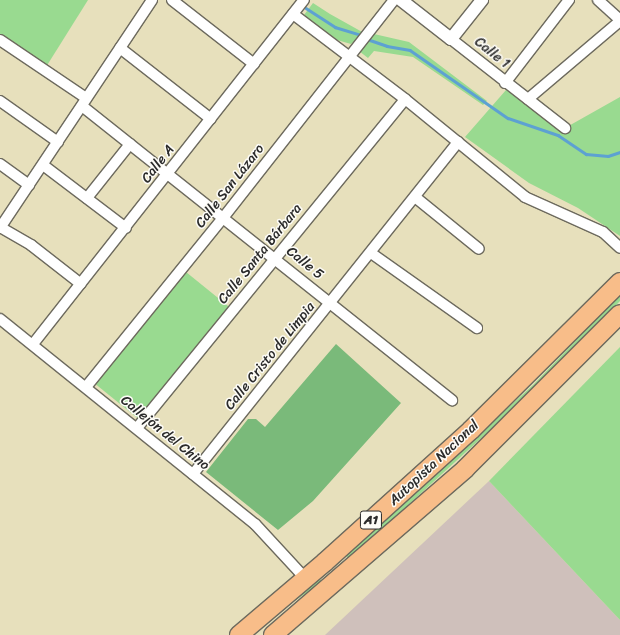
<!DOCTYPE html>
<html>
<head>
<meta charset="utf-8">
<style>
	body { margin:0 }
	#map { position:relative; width:620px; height:635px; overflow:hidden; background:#e7e0bc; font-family:Sriracha,sans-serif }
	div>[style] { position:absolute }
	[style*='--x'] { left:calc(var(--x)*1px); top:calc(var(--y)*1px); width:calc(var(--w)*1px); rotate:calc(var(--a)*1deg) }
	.industrial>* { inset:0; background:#cfc0bb }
	.green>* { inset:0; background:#99da90; transform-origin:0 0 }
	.forest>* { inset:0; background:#7aba7a }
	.stream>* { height:2.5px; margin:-1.25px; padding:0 1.25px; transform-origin:1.25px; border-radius:1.25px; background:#5da1d2 }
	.roads { filter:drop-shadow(1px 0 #6d6a5e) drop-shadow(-1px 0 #6d6a5e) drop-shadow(0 1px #6d6a5e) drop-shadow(0 -1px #6d6a5e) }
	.minor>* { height:10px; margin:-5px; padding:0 5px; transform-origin:5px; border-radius:5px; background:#fff }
	.tertiary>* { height:12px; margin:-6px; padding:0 6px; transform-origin:6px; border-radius:6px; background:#fff }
	.motorway>* { height:18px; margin:-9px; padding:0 9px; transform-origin:9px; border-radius:9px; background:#f8bd89 }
	span { translate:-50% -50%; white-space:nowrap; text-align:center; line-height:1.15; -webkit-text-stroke:3px #fdfcf7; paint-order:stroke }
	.shield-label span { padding:1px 3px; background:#fdfcf7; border:1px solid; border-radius:3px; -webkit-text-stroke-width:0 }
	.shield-label { font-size:13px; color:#2b2b2b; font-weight:700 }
	.street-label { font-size:14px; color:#2b2b2b }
</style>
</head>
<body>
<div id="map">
	<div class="industrial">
		<i style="clip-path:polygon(489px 481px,620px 620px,620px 635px,325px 635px)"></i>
	</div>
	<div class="green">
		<i style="clip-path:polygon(0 0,88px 0,46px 67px,0 37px)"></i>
		<i style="clip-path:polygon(313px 3px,330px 14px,364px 33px,351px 44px,337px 40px,304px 15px)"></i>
		<i style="clip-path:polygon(374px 34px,409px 42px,487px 101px,483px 105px,413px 57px,374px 51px,368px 58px,359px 51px)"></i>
		<i style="clip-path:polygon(506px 90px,528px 99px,565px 128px,620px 97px,620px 236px,578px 208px,529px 183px,465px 137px)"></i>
		<i style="left:186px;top:272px;width:58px;height:144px;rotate:39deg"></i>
		<i style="clip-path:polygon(620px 295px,620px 301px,536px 388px,349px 559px,346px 556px,533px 385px)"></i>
		<i style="clip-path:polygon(620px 347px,620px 620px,489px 481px)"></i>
		<i style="left:320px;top:579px;width:4px;height:88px;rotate:56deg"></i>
	</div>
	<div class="forest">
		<i style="clip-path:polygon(336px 344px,401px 403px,313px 501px,278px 530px,206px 472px,248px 419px,256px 419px,265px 427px)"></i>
	</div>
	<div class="stream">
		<i style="--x:306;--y:8;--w:35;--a:33"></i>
		<i style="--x:335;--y:27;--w:24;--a:17"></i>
		<i style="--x:370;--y:40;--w:18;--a:19"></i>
		<i style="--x:387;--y:46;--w:23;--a:10"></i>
		<i style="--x:410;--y:50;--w:119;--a:34.8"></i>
		<i style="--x:508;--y:118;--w:53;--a:18.8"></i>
		<i style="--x:558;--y:135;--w:34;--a:34"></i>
		<i style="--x:586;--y:154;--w:22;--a:5"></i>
		<i style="--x:608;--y:156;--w:13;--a:-18"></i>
	</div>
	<div class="roads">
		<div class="minor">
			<i style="--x:172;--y:0;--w:104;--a:38"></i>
			<i style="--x:598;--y:0;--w:30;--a:42"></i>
			<i style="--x:293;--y:14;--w:141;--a:37.2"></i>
			<i style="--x:405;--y:99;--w:155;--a:39.2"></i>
			<i style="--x:525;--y:197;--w:85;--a:24.2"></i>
			<i style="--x:603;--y:232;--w:23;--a:43"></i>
			<i style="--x:451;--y:39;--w:145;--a:38"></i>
			<i style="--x:0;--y:40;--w:104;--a:34"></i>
			<i style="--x:120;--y:48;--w:115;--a:38"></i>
			<i style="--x:505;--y:83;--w:105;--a:-52.4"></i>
			<i style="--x:528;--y:99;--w:121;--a:-40.3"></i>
			<i style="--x:0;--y:101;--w:71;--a:35.3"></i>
			<i style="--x:82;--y:106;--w:473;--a:38.5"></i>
			<i style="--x:0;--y:164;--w:36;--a:36"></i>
			<i style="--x:43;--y:165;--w:104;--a:37.2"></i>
			<i style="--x:415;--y:197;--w:82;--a:39.1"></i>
			<i style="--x:87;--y:198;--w:69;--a:-51.5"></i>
			<i style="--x:0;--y:227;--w:36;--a:30"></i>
			<i style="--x:31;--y:245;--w:63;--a:38"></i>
			<i style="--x:0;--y:228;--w:274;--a:-56.3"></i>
			<i style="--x:371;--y:253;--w:130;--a:35.3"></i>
			<i style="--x:0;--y:319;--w:327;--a:38.8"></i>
			<i style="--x:255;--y:524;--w:74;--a:47.2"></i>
			<i style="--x:33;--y:344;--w:438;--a:-51.8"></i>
			<i style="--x:86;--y:387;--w:218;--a:-51"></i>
			<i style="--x:223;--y:218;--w:277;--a:-51.9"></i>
			<i style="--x:137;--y:428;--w:424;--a:-50.8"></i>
			<i style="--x:193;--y:474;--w:425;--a:-51.4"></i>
		</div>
		<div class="tertiary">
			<i style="--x:401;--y:0;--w:63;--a:38"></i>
			<i style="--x:451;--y:39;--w:50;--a:-51.5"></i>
		</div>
		<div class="motorway">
			<i style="--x:239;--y:635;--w:113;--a:-40.3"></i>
			<i style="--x:325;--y:562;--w:197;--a:-42.1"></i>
			<i style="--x:471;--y:430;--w:210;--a:-44.8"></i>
			<i style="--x:273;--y:635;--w:254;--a:-40.8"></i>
			<i style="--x:465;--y:469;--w:219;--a:-45"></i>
		</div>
	</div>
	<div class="shield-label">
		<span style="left:371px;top:520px">A1</span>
	</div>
	<div class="street-label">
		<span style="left:492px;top:53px;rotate:39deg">Calle 1</span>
		<span style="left:158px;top:164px;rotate:-52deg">Calle A</span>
		<span style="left:230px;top:186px;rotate:-52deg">Calle San Lázaro</span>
		<span style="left:260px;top:254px;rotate:-51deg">Calle Santa Bárbara</span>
		<span style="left:305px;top:263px;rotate:39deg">Calle 5</span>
		<span style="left:270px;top:356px;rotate:-51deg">Calle Cristo de Limpia</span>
		<span style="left:165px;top:433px;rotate:39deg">Callejón del Chino</span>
		<span style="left:434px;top:463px;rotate:-43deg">Autopista Nacional</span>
	</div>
</div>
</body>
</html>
